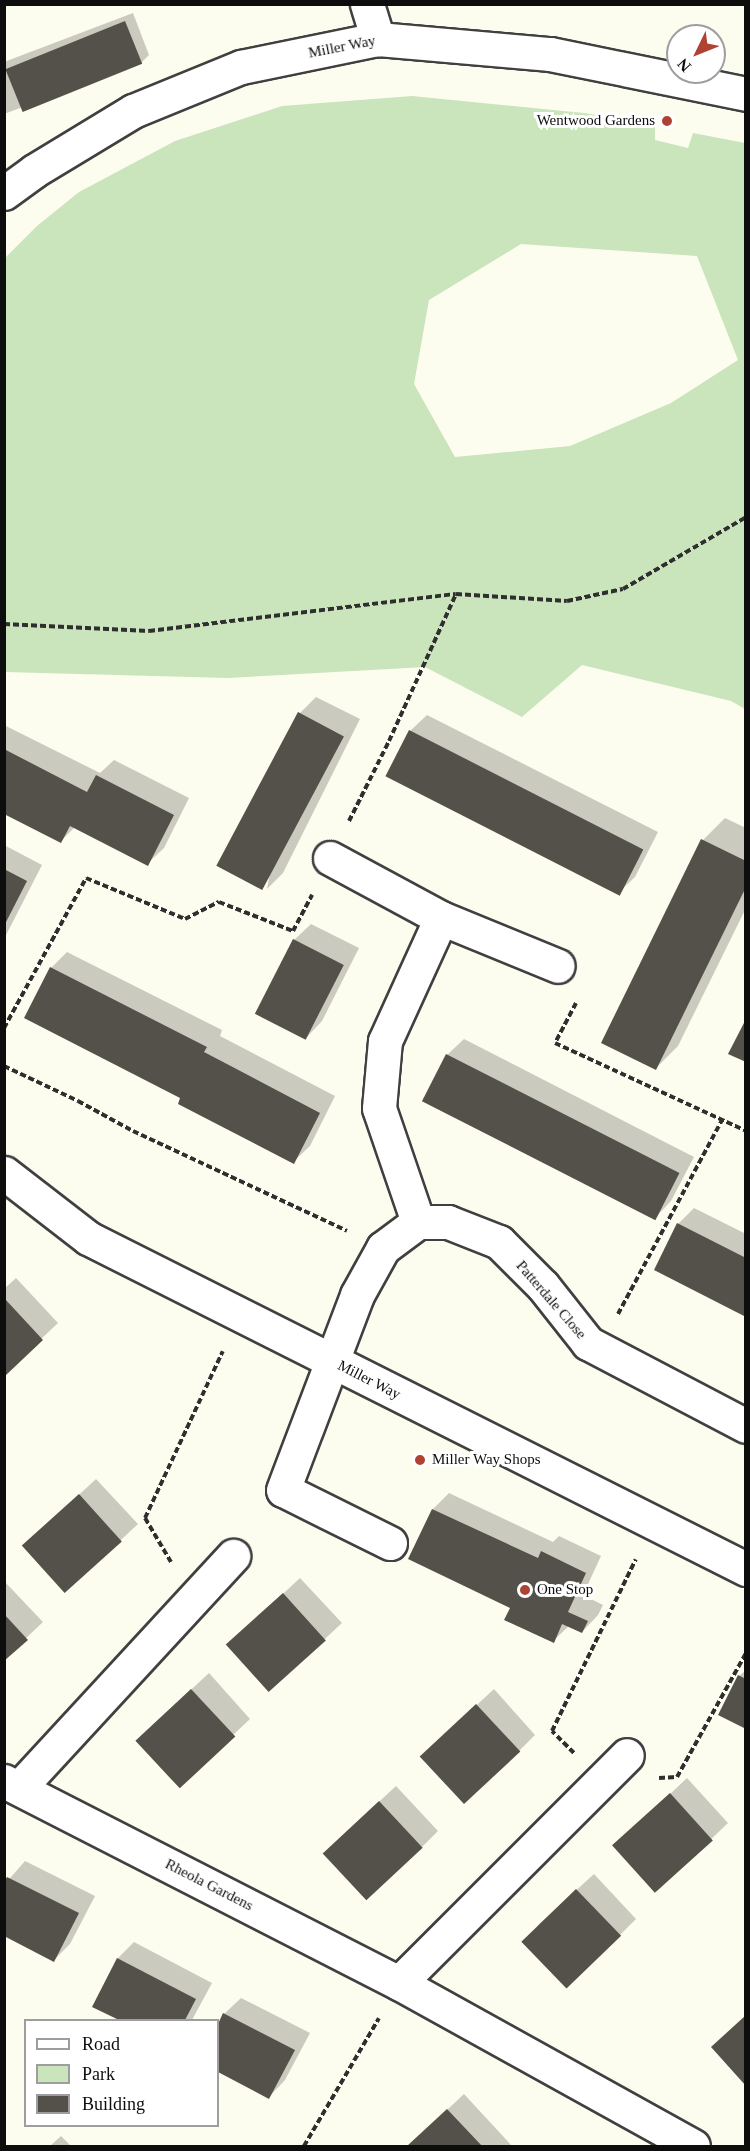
<!DOCTYPE html>
<html>
<head>
<meta charset="utf-8">
<style>
	body { margin:0 }
	#map { position:relative; width:750px; height:2151px; overflow:hidden; background:#fdfdef; font-family:"Times New Roman",serif }
	div>[style] { position:absolute }
	[style*='--x'] { left:calc(var(--x)*1px); top:calc(var(--y)*1px); width:calc(var(--w)*1px); rotate:calc(var(--a)*1deg) }
	.green>* { inset:0; background:#cae4bc }
	.shadow>* { inset:0; background:#0003 }
	.building>* { inset:0; background:#54504a; transform-origin:0 0 }
	.path>* { height:4px; margin-top:-2px; transform-origin:0; background:repeating-linear-gradient(90deg,#2f2f2f 0 6px,transparent 0 9px) }
	.roads { filter:drop-shadow(2px 0 #404040) drop-shadow(-2px 0 #404040) drop-shadow(0 2px #404040) drop-shadow(0 -2px #404040) }
	.minor>* { height:33px; margin:-16.5px; padding:0 16.5px; transform-origin:16.5px; border-radius:16.5px; background:#fff }
	.dots>* { width:16px; height:16px; translate:-50% -50%; box-sizing:border-box; border:3px solid #fff; border-radius:50% }
	span { translate:-50% -50%; white-space:nowrap; text-align:center; line-height:1.15; -webkit-text-stroke:6px #fff; paint-order:stroke }
	.street-label { font-size:15px; color:#0d0d0d }
	.poi-label { font-size:15px; color:#0d0d0d }
	.right { translate:-100% -50%; text-align:right }
	.left { translate:0 -50%; text-align:left }
	.frame { position:absolute; inset:0; border:6px solid #0d0d0d; pointer-events:none }
	.legend { position:absolute; left:24px; top:2019px; width:195px; height:108px; box-sizing:border-box; background:#fff; border:2px solid #9e9e9e; margin:0; padding:8px 10px; list-style:none; font-size:18px; color:#0d0d0d }
	.legend li { display:flex; align-items:center; gap:12px; height:30px }
	.legend b { width:30px; border:2px solid #9e9e9e }
	.north { position:absolute; left:666px; top:24px; width:60px; height:60px; box-sizing:border-box; background:#fff; border:2px solid #9e9e9e; border-radius:50%; rotate:227deg; font-size:16px; font-weight:700; line-height:24px; text-align:center; color:#0d0d0d }
	.north::after { content:''; display:block; margin:auto; width:21px; height:27px; background:#ae4334; clip-path:polygon(50% 0,100% 100%,50% 72%,0 100%) }
</style>
</head>
<body>
<div id="map">
	<div class="green">
		<i style="clip-path:polygon(evenodd,412px 96px,584px 113px,655px 125px,655px 140px,688px 148px,693px 133px,745px 143px,745px 709px,731px 701px,582px 665px,522px 717px,425px 667px,228px 678px,5px 672px,5px 258px,37px 226px,79px 192px,175px 141px,282px 106px,412px 96px,521px 244px,697px 256px,738px 360px,671px 403px,570px 446px,455px 457px,414px 384px,429px 300px,521px 244px)"></i>
	</div>
	<div class="shadow">
		<i style="clip-path:polygon(133px 13px,149px 55px,141px 63px,4px 114px,4px 62px)"></i>
		<i style="clip-path:polygon(316px 697px,360px 719px,283px 873px,267px 889px,300px 713px)"></i>
		<i style="clip-path:polygon(427px 715px,658px 832px,635px 877px,618px 893px,410px 731px)"></i>
		<i style="clip-path:polygon(4px 725px,100px 773px,114px 760px,189px 798px,164px 848px,147px 864px,75px 827px,61px 841px,4px 812px)"></i>
		<i style="clip-path:polygon(725px 818px,746px 828px,746px 908px,678px 1046px,656px 1068px,703px 840px)"></i>
		<i style="clip-path:polygon(4px 845px,42px 865px,4px 939px)"></i>
		<i style="clip-path:polygon(311px 924px,359px 948px,322px 1021px,306px 1038px,294px 940px)"></i>
		<i style="clip-path:polygon(67px 952px,222px 1030px,220px 1036px,335px 1096px,310px 1146px,293px 1162px,182px 1098px,51px 968px)"></i>
		<i style="clip-path:polygon(464px 1039px,694px 1157px,671px 1201px,655px 1218px,447px 1055px)"></i>
		<i style="clip-path:polygon(694px 1208px,746px 1234px,746px 1315px,678px 1224px)"></i>
		<i style="clip-path:polygon(16px 1278px,58px 1323px,4px 1374px,4px 1289px)"></i>
		<i style="clip-path:polygon(96px 1479px,138px 1524px,66px 1591px,41px 1530px)"></i>
		<i style="clip-path:polygon(449px 1493px,553px 1542px,559px 1536px,601px 1556px,583px 1595px,603px 1605px,598px 1615px,582px 1632px,569px 1626px,553px 1641px,512px 1607px,433px 1509px)"></i>
		<i style="clip-path:polygon(300px 1578px,342px 1623px,270px 1690px,245px 1629px)"></i>
		<i style="clip-path:polygon(4px 1581px,43px 1622px,4px 1659px)"></i>
		<i style="clip-path:polygon(746px 1670px,746px 1727px,739px 1676px)"></i>
		<i style="clip-path:polygon(209px 1673px,250px 1719px,179px 1786px,153px 1725px)"></i>
		<i style="clip-path:polygon(494px 1689px,535px 1735px,519px 1751px,438px 1741px)"></i>
		<i style="clip-path:polygon(687px 1778px,728px 1823px,657px 1891px,632px 1830px)"></i>
		<i style="clip-path:polygon(396px 1786px,438px 1831px,422px 1847px,341px 1837px)"></i>
		<i style="clip-path:polygon(25px 1861px,95px 1896px,70px 1944px,54px 1960px,4px 1885px)"></i>
		<i style="clip-path:polygon(594px 1874px,636px 1919px,620px 1935px,538px 1925px)"></i>
		<i style="clip-path:polygon(134px 1942px,212px 1983px,192px 2020px,121px 2020px,94px 2006px,118px 1958px)"></i>
		<i style="clip-path:polygon(241px 1998px,310px 2033px,285px 2080px,269px 2097px,218px 2071px,218px 2027px,224px 2014px)"></i>
		<i style="clip-path:polygon(464px 2094px,512px 2146px,408px 2146px,418px 2137px)"></i>
		<i style="clip-path:polygon(61px 2136px,71px 2146px,50px 2146px)"></i>
	</div>
	<div class="building">
		<i style="left:125px;top:21px;width:46px;height:129px;rotate:68deg"></i>
		<i style="left:298px;top:712px;width:52px;height:174px;rotate:28deg"></i>
		<i style="left:409px;top:730px;width:263px;height:52px;rotate:27deg"></i>
		<i style="clip-path:polygon(4px 749px,87px 792px,96px 775px,174px 815px,148px 866px,70px 826px,61px 843px,4px 814px)"></i>
		<i style="clip-path:polygon(701px 839px,746px 861px,746px 887px,656px 1070px,601px 1043px)"></i>
		<i style="clip-path:polygon(4px 869px,27px 881px,4px 926px)"></i>
		<i style="left:293px;top:939px;width:57px;height:84px;rotate:27deg"></i>
		<i style="clip-path:polygon(50px 967px,207px 1047px,204px 1052px,320px 1113px,294px 1164px,178px 1104px,180px 1098px,24px 1018px)"></i>
		<i style="clip-path:polygon(746px 1019px,746px 1062px,728px 1054px)"></i>
		<i style="left:446px;top:1054px;width:262px;height:53px;rotate:27deg"></i>
		<i style="clip-path:polygon(677px 1223px,746px 1258px,746px 1317px,654px 1270px)"></i>
		<i style="clip-path:polygon(5px 1299px,43px 1340px,5px 1376px)"></i>
		<i style="left:79px;top:1494px;width:64px;height:77px;rotate:48deg"></i>
		<i style="clip-path:polygon(432px 1509px,538px 1558px,541px 1551px,586px 1573px,568px 1612px,588px 1621px,582px 1633px,562px 1624px,554px 1643px,504px 1620px,510px 1608px,408px 1559px)"></i>
		<i style="left:283px;top:1593px;width:64px;height:77px;rotate:48deg"></i>
		<i style="clip-path:polygon(4px 1614px,28px 1640px,4px 1661px)"></i>
		<i style="clip-path:polygon(738px 1675px,746px 1679px,746px 1729px,718px 1715px)"></i>
		<i style="left:191px;top:1689px;width:65px;height:76px;rotate:47deg"></i>
		<i style="left:476px;top:1704px;width:65px;height:77px;rotate:47deg"></i>
		<i style="left:670px;top:1793px;width:64px;height:78px;rotate:48deg"></i>
		<i style="left:379px;top:1801px;width:64px;height:77px;rotate:47deg"></i>
		<i style="clip-path:polygon(7px 1877px,79px 1913px,54px 1962px,4px 1936px,4px 1882px)"></i>
		<i style="left:576px;top:1889px;width:65px;height:76px;rotate:46deg"></i>
		<i style="clip-path:polygon(117px 1958px,196px 1999px,185px 2020px,119px 2020px,92px 2007px)"></i>
		<i style="clip-path:polygon(223px 2013px,295px 2050px,269px 2099px,218px 2072px,218px 2024px)"></i>
		<i style="clip-path:polygon(746px 2015px,746px 2086px,711px 2047px)"></i>
		<i style="clip-path:polygon(447px 2109px,482px 2146px,407px 2146px)"></i>
	</div>
	<div class="path">
		<i style="--x:4;--y:624;--w:145;--a:2.8"></i>
		<i style="--x:149;--y:631;--w:309;--a:-6.9"></i>
		<i style="--x:456;--y:594;--w:111;--a:3.6"></i>
		<i style="--x:567;--y:601;--w:57;--a:-12.1"></i>
		<i style="--x:623;--y:589;--w:143;--a:-30.3"></i>
		<i style="--x:349;--y:821;--w:89;--a:-63.4"></i>
		<i style="--x:389;--y:741;--w:162;--a:-65.5"></i>
		<i style="--x:576;--y:1003;--w:45;--a:117.7"></i>
		<i style="--x:555;--y:1043;--w:210;--a:24.7"></i>
		<i style="--x:4;--y:1028;--w:171;--a:-61.3"></i>
		<i style="--x:86;--y:878;--w:107;--a:22.5"></i>
		<i style="--x:185;--y:919;--w:38;--a:-27"></i>
		<i style="--x:219;--y:902;--w:79;--a:21.4"></i>
		<i style="--x:293;--y:931;--w:41;--a:-62.2"></i>
		<i style="--x:4;--y:1066;--w:82;--a:25.3"></i>
		<i style="--x:78;--y:1101;--w:63;--a:28.6"></i>
		<i style="--x:133;--y:1131;--w:236;--a:25"></i>
		<i style="--x:618;--y:1314;--w:220;--a:-61.8"></i>
		<i style="--x:171;--y:1562;--w:51;--a:-120.6"></i>
		<i style="--x:145;--y:1518;--w:184;--a:-65"></i>
		<i style="--x:574;--y:1753;--w:31;--a:-135"></i>
		<i style="--x:552;--y:1731;--w:191;--a:-64"></i>
		<i style="--x:659;--y:1778;--w:18;--a:-3"></i>
		<i style="--x:677;--y:1777;--w:142;--a:-60.9"></i>
		<i style="--x:304;--y:2146;--w:148;--a:-59.6"></i>
	</div>
	<div class="roads">
		<div class="minor">
			<i style="--x:367;--y:4;--w:37;--a:73"></i>
			<i style="--x:4;--y:193;--w:37;--a:-36"></i>
			<i style="--x:34;--y:171;--w:116;--a:-31.2"></i>
			<i style="--x:133;--y:111;--w:117;--a:-22.2"></i>
			<i style="--x:241;--y:67;--w:140;--a:-11.6"></i>
			<i style="--x:378;--y:39;--w:173;--a:5"></i>
			<i style="--x:550;--y:54;--w:200;--a:11.5"></i>
			<i style="--x:330;--y:858;--w:126;--a:28.4"></i>
			<i style="--x:441;--y:918;--w:126;--a:22.3"></i>
			<i style="--x:4;--y:1173;--w:106;--a:37.7"></i>
			<i style="--x:88;--y:1238;--w:737;--a:26.7"></i>
			<i style="--x:418;--y:1222;--w:120;--a:-108.9"></i>
			<i style="--x:379;--y:1108;--w:67;--a:-84.9"></i>
			<i style="--x:385;--y:1041;--w:135;--a:-65.5"></i>
			<i style="--x:390;--y:1543;--w:119;--a:-153.6"></i>
			<i style="--x:283;--y:1490;--w:209;--a:-69.2"></i>
			<i style="--x:357;--y:1295;--w:54;--a:-61"></i>
			<i style="--x:383;--y:1248;--w:44;--a:-36.6"></i>
			<i style="--x:418;--y:1222;--w:30;--a:0"></i>
			<i style="--x:448;--y:1222;--w:55;--a:21.4"></i>
			<i style="--x:499;--y:1242;--w:62;--a:45"></i>
			<i style="--x:543;--y:1286;--w:73;--a:51.7"></i>
			<i style="--x:588;--y:1343;--w:178;--a:27.7"></i>
			<i style="--x:4;--y:1781;--w:444;--a:27.1"></i>
			<i style="--x:399;--y:1983;--w:336;--a:29"></i>
			<i style="--x:19;--y:1788;--w:316;--a:-47.3"></i>
			<i style="--x:399;--y:1983;--w:322;--a:-45"></i>
		</div>
	</div>
	<div class="dots">
		<i style="left:667px;top:121px;background:#ae4334"></i>
		<i style="left:420px;top:1460px;background:#ae4334"></i>
		<i style="left:525px;top:1590px;background:#ae4334"></i>
	</div>
	<div class="street-label">
		<span style="left:342px;top:47px;rotate:-11deg">Miller Way</span>
		<span style="left:551px;top:1300px;rotate:49deg">Patterdale Close</span>
		<span style="left:369px;top:1380px;rotate:27deg">Miller Way</span>
		<span style="left:209px;top:1885px;rotate:27deg">Rheola Gardens</span>
	</div>
	<div class="poi-label">
		<span class="right" style="left:655px;top:121px">Wentwood Gardens</span>
		<span class="left" style="left:432px;top:1460px">Miller Way Shops</span>
		<span class="left" style="left:537px;top:1590px">One Stop</span>
	</div>
	<div class="frame"></div>
	<ul class="legend">
	<li><b style="height:8px;background:#fff"></b>Road</li>
	<li><b style="height:16px;background:#cae4bc"></b>Park</li>
	<li><b style="height:16px;background:#54504a"></b>Building</li>
	</ul>
	<div class="north">N</div>
</div>
</body>
</html>
